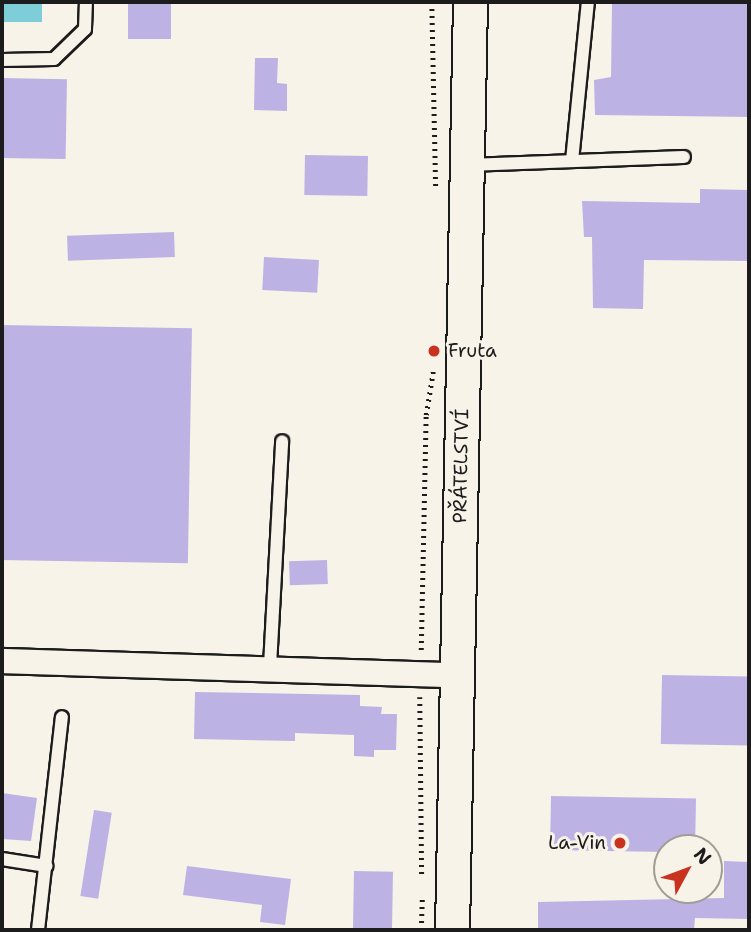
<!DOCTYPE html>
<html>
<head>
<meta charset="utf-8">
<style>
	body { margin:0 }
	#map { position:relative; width:751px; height:932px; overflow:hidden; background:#f7f3e8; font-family:"Shantell Sans",sans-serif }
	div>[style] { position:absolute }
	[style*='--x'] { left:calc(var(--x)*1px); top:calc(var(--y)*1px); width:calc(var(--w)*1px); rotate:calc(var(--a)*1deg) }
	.water>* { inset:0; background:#7eced9; transform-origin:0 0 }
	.building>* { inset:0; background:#bcb3e4; transform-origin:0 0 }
	.path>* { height:4.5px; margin-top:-2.25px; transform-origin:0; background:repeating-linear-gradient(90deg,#1c1c1c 0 2px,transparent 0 7px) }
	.roads { filter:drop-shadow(2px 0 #1c1c1c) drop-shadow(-2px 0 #1c1c1c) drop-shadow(0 2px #1c1c1c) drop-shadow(0 -2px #1c1c1c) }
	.lane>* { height:12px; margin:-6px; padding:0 6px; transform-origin:6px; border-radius:6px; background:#f7f3e8 }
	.street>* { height:24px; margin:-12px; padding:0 12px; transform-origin:12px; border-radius:12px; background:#f7f3e8 }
	.secondary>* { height:33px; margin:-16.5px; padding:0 16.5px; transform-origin:16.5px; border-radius:16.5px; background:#f7f3e8 }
	.dots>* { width:19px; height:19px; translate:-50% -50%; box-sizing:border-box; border:4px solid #f7f3e8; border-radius:50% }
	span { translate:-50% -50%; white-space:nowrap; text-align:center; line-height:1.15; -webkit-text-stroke:6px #f7f3e8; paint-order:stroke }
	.poi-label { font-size:19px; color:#1c1c1c }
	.left { translate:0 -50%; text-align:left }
	.right { translate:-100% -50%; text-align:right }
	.street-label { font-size:19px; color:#1c1c1c }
	.frame { position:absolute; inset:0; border:4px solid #1c1c1c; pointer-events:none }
	.north { position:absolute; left:653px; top:834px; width:70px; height:70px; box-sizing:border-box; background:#f7f3e8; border:2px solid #9f9d96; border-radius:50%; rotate:49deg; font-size:19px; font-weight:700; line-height:28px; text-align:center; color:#1c1c1c }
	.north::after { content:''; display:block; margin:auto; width:24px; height:32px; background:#c8321e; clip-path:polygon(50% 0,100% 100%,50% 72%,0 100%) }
</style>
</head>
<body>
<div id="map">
	<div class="water">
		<i style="left:2px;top:2px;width:40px;height:20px"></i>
	</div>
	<div class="building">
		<i style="left:128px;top:2px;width:43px;height:37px"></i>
		<i style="clip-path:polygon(612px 2px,749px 2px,749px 117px,595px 115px,594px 80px,611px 77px)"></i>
		<i style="clip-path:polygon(255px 58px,278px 58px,277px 83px,287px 84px,287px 111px,254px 110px)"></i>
		<i style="left:2px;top:78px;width:65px;height:80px;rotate:1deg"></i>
		<i style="left:305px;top:155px;width:63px;height:40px;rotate:1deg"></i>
		<i style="clip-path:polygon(700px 189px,749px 190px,749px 261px,644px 260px,643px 309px,593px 308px,592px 237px,584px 237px,582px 201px,700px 203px)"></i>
		<i style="left:174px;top:232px;width:25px;height:107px;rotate:88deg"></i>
		<i style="left:264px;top:257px;width:55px;height:33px;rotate:3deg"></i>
		<i style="left:2px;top:325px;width:190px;height:235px;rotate:1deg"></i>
		<i style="left:327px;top:560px;width:24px;height:38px;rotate:88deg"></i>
		<i style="left:662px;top:675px;width:87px;height:69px;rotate:1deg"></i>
		<i style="clip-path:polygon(195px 692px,360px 695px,360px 706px,382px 707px,381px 714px,397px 714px,396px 750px,374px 750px,374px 757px,354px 756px,354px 735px,295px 733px,295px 741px,194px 739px)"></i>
		<i style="clip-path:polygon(2px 793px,37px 798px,31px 841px,2px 839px)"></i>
		<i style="left:551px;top:796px;width:145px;height:54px;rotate:1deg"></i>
		<i style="left:94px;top:810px;width:18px;height:87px;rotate:9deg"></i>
		<i style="clip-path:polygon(724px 861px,749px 862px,749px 919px,695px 918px,694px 930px,538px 930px,538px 902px,724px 898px)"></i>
		<i style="clip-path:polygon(187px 866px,291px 879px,285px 925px,260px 922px,262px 905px,183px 895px)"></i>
		<i style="left:354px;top:871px;width:39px;height:59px;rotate:1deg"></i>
	</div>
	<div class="path">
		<i style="--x:432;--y:2;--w:188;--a:88.8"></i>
		<i style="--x:421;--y:650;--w:235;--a:-88.8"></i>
		<i style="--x:426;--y:415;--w:44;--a:-80.8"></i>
		<i style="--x:420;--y:697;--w:177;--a:89.4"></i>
		<i style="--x:421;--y:930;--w:33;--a:-88"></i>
	</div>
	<div class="roads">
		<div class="lane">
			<i style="--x:2;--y:60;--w:52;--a:-1.1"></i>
			<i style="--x:54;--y:59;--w:43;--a:-44.1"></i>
			<i style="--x:85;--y:29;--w:27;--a:-88"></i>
			<i style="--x:572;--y:161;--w:160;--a:-84.3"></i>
			<i style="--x:467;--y:165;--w:217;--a:-2.1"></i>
			<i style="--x:270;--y:666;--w:225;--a:-86.9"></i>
			<i style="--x:2;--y:859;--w:45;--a:9"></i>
			<i style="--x:38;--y:930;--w:214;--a:-83.6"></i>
		</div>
		<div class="street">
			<i style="--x:2;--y:661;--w:455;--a:1.8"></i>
		</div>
		<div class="secondary">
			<i style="--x:452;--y:930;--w:928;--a:-88.89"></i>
		</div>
	</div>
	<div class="dots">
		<i style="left:434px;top:351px;background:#c8321e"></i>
		<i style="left:620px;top:843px;background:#c8321e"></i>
	</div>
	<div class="poi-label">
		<span class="left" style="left:448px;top:351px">Fruta</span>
		<span class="right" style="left:606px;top:843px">La-Vin</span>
	</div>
	<div class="street-label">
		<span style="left:461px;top:466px;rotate:-89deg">PŘÁTELSTVÍ</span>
	</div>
	<div class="frame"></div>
	<div class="north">N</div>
</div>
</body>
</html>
